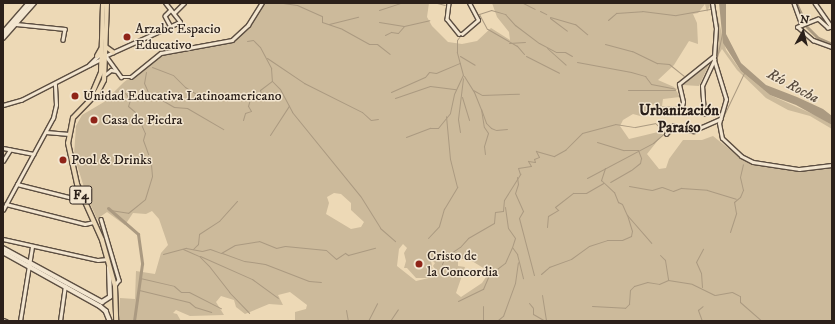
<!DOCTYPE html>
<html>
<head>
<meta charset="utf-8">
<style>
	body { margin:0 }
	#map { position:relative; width:835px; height:324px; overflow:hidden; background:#edd9b6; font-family:"IM FELL DW Pica",serif }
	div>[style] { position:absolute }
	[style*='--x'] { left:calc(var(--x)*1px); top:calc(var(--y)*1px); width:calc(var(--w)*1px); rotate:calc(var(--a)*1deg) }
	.green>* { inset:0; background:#ccba9b }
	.water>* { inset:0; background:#ab9a81 }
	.stream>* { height:1px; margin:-0.5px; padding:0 0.5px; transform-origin:0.5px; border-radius:0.5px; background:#ab9a81 }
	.canal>* { height:3px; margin:-1.5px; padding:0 1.5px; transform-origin:1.5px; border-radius:1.5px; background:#ab9a81 }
	.roads { filter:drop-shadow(1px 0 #5c4e41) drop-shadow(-1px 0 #5c4e41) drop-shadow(0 1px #5c4e41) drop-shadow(0 -1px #5c4e41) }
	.minor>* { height:2.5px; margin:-1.25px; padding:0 1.25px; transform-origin:1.25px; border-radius:1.25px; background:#f3e6d0 }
	.tertiary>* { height:3px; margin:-1.5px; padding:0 1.5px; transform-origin:1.5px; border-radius:1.5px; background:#f3e6d0 }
	.secondary>* { height:3.5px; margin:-1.75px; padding:0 1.75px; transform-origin:1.75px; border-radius:1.75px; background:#f3e6d0 }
	.trunk>* { height:4px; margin:-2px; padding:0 2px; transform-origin:2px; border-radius:2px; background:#edd9b6 }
	.dots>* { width:11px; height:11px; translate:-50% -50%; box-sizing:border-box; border:2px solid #f3e6d0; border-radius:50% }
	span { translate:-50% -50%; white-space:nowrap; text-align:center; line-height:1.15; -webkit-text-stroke:3px #f3e6d0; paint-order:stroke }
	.shield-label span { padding:1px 3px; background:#f3e6d0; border:1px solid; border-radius:3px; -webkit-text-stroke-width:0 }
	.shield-label { font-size:13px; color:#2b201a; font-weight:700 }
	.poi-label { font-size:14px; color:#2b201a }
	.left { translate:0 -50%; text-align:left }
	.water-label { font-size:15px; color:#584b3e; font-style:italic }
	.neighbourhood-label { font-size:15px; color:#2b201a; font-weight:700 }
	.frame { position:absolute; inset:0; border:4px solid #2b201a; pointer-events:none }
	.north { position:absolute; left:783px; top:12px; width:40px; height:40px; -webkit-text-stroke:3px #f3e6d0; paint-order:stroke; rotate:8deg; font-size:11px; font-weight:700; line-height:16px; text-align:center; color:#2b201a }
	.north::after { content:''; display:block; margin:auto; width:14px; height:18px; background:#2b201a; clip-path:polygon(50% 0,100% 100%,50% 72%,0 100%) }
</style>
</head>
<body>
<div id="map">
	<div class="green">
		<i style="clip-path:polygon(evenodd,263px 3px,429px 3px,427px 17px,432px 26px,448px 42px,462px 44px,477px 41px,491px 28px,510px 40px,509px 32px,497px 17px,492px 3px,711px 3px,707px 12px,705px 4px,698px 13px,693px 14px,697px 23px,698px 44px,689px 41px,674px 65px,658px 80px,674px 87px,680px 97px,663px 99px,662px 106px,681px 106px,676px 113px,656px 110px,656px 105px,650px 104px,650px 114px,644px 117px,633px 114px,623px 120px,620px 126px,629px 139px,658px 132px,663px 134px,647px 154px,659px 169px,666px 168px,669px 159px,683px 140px,702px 140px,713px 136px,738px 156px,753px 163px,793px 171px,832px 166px,832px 321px,295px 321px,295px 312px,306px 309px,307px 305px,290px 292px,278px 295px,283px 305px,269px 304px,245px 314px,236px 307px,234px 300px,221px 296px,216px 302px,224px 315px,190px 316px,176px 310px,173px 313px,177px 314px,181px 321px,118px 321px,120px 298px,135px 299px,136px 271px,155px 274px,161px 253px,168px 245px,159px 219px,152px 211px,146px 214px,133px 213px,125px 225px,107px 212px,97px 219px,86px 194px,74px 155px,76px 126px,82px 115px,104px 102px,124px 82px,160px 56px,186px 49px,226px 44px,236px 39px,249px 25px,263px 3px,334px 193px,341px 194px,351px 203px,351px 210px,364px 222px,361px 227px,351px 229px,326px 214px,329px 203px,327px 197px,334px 193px,263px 3px,403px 244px,407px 248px,404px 253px,406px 261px,404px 268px,407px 268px,416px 278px,429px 278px,433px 273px,431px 260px,435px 263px,433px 266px,437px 272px,433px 277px,416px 281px,397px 266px,399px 249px,403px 244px,263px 3px,467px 258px,485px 269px,486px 277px,482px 283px,461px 297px,456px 293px,465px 267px,458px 266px,458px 260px,467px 258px)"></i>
		<i style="clip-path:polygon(716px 10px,726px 50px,741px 71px,770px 95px,815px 115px,832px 125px,832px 129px,810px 116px,788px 110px,766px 98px,737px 70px,722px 49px,715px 61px,717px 30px,714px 11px)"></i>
		<i style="clip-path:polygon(710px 62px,699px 86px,682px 85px,682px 82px)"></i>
	</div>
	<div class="water">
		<i style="clip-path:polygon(719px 3px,726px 3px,726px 34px,741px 63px,766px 85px,797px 97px,823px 109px,832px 116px,832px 125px,796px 105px,770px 95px,741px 71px,723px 43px)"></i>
	</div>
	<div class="stream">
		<i style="--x:283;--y:3;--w:14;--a:8"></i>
		<i style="--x:297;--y:5;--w:27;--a:24"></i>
		<i style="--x:322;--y:16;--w:6;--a:90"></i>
		<i style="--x:322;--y:22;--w:21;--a:19"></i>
		<i style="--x:342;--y:29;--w:31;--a:29"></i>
		<i style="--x:369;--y:44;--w:8;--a:0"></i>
		<i style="--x:377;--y:44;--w:16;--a:38"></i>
		<i style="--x:437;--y:3;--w:8;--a:14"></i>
		<i style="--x:523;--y:3;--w:13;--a:27"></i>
		<i style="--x:379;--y:10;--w:23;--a:-18"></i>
		<i style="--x:540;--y:11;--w:7;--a:27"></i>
		<i style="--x:550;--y:17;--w:26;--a:16"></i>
		<i style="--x:575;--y:24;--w:16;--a:40"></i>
		<i style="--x:550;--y:18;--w:21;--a:37"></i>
		<i style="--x:608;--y:20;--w:11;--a:-41"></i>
		<i style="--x:616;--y:13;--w:26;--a:-4"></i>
		<i style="--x:642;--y:11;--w:34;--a:7"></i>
		<i style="--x:676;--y:15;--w:36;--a:-10"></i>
		<i style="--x:379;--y:22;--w:25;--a:9"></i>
		<i style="--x:404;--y:26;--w:26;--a:-13"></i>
		<i style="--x:329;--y:24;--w:30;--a:-14"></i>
		<i style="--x:385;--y:35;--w:7;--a:-27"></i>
		<i style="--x:391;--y:32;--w:7;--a:8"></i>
		<i style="--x:398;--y:33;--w:9;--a:-49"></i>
		<i style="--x:247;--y:41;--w:6;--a:-9"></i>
		<i style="--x:253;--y:40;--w:10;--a:45"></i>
		<i style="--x:260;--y:47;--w:24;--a:62"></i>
		<i style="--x:271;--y:68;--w:13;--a:86"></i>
		<i style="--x:272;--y:81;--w:11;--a:45"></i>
		<i style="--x:280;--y:89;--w:26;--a:62"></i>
		<i style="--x:292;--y:112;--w:109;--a:50.9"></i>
		<i style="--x:361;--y:197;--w:36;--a:58"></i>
		<i style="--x:380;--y:228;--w:20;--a:41"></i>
		<i style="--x:509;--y:43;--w:16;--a:-4"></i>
		<i style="--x:605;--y:44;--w:28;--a:15"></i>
		<i style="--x:632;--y:51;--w:28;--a:26"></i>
		<i style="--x:657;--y:63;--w:12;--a:5"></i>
		<i style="--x:669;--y:64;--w:19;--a:39"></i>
		<i style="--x:547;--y:48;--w:25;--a:42"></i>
		<i style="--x:524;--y:54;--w:11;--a:-131"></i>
		<i style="--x:517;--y:46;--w:34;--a:-150"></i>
		<i style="--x:487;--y:29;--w:17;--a:-118"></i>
		<i style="--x:479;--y:14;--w:13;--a:-18"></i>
		<i style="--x:491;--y:10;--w:15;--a:16"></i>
		<i style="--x:505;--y:14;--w:15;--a:48"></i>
		<i style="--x:515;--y:25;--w:30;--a:37"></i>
		<i style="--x:539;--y:43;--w:19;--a:28"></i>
		<i style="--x:556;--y:52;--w:9;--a:0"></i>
		<i style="--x:565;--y:52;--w:8;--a:30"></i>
		<i style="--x:460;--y:56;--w:17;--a:31"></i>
		<i style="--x:526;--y:56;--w:37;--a:27"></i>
		<i style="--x:267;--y:58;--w:45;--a:34"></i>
		<i style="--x:304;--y:83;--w:65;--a:26.6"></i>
		<i style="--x:362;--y:112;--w:12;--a:42"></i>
		<i style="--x:371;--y:120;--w:7;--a:-8"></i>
		<i style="--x:577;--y:62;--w:55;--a:10.5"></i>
		<i style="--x:631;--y:72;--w:15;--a:16"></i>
		<i style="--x:645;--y:76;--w:10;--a:53"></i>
		<i style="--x:651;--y:84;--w:25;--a:11"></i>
		<i style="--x:716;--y:62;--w:29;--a:-78"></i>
		<i style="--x:152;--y:67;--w:22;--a:21"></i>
		<i style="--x:173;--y:75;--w:17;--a:45"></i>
		<i style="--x:185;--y:87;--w:15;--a:32"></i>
		<i style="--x:146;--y:72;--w:11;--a:100"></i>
		<i style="--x:144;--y:83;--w:10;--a:66"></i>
		<i style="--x:148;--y:92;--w:30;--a:30"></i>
		<i style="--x:174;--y:107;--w:13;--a:4"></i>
		<i style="--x:187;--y:108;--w:42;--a:30.3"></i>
		<i style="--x:464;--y:76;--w:19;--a:58"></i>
		<i style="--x:474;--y:92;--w:18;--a:68"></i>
		<i style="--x:481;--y:109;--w:18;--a:81"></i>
		<i style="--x:484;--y:127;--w:7;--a:56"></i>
		<i style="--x:488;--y:133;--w:14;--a:107"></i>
		<i style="--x:484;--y:146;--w:8;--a:83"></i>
		<i style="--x:473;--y:90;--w:10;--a:29"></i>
		<i style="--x:482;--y:95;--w:37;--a:-2"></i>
		<i style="--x:628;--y:90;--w:47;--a:0"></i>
		<i style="--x:391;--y:92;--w:37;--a:-24"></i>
		<i style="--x:425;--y:77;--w:6;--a:-51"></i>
		<i style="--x:429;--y:72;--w:7;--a:8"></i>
		<i style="--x:436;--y:73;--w:26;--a:-23"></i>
		<i style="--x:125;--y:93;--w:6;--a:51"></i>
		<i style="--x:462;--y:97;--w:24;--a:73"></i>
		<i style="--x:395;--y:98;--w:37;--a:-19"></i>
		<i style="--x:430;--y:86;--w:26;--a:7"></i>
		<i style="--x:130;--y:100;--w:6;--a:108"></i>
		<i style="--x:128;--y:106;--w:11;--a:41"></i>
		<i style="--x:136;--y:113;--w:22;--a:66"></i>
		<i style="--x:145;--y:133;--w:7;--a:106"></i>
		<i style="--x:143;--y:140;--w:15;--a:70"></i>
		<i style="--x:481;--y:109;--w:15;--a:70"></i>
		<i style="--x:486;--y:123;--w:7;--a:45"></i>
		<i style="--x:491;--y:128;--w:5;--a:22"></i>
		<i style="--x:496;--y:130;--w:11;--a:-5"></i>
		<i style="--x:723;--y:117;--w:49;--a:-64.5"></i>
		<i style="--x:243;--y:120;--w:7;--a:-74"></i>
		<i style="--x:245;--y:113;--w:6;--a:-18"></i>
		<i style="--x:251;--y:111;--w:6;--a:-121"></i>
		<i style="--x:248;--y:106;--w:7;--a:-74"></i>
		<i style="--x:250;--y:99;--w:6;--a:0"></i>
		<i style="--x:256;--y:99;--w:6;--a:-39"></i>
		<i style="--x:261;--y:95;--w:5;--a:-101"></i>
		<i style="--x:260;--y:90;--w:15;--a:-37"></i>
		<i style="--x:460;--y:132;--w:13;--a:-99"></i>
		<i style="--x:458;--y:119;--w:41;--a:-83"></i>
		<i style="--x:270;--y:135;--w:35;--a:-57"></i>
		<i style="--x:406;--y:137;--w:26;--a:-21"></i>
		<i style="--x:430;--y:128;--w:8;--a:0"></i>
		<i style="--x:438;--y:128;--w:19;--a:-51"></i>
		<i style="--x:450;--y:113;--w:19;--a:-78"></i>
		<i style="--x:454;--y:94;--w:21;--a:-65"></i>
		<i style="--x:463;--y:75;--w:24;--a:-105"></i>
		<i style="--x:457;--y:52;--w:12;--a:-90"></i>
		<i style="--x:457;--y:40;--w:5;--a:-53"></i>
		<i style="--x:597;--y:142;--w:28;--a:17"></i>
		<i style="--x:624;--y:150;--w:14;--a:0"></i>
		<i style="--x:638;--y:150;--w:9;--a:69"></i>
		<i style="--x:641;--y:158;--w:5;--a:101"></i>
		<i style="--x:640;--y:163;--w:11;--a:142"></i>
		<i style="--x:631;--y:170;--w:24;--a:150"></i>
		<i style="--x:605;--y:168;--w:13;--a:108"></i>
		<i style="--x:601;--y:180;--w:18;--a:43"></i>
		<i style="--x:614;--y:192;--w:11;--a:68"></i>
		<i style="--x:618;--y:202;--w:4;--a:27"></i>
		<i style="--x:622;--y:204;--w:12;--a:66"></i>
		<i style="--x:627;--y:215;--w:37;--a:49"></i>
		<i style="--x:517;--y:177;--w:7;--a:82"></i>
		<i style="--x:518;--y:184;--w:9;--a:108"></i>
		<i style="--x:515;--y:193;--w:20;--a:66"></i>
		<i style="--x:523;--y:211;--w:8;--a:120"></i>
		<i style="--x:519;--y:218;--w:59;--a:75.3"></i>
		<i style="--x:587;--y:178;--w:75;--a:-27.9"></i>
		<i style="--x:653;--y:143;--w:28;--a:-41"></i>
		<i style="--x:674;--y:125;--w:21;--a:11"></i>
		<i style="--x:695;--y:129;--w:25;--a:-27"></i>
		<i style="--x:629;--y:186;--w:23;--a:10"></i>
		<i style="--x:652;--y:190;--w:10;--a:-17"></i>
		<i style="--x:662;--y:187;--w:12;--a:20"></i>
		<i style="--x:673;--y:191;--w:9;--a:-21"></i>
		<i style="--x:681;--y:188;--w:26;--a:4"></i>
		<i style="--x:707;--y:190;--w:30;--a:17"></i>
		<i style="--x:505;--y:207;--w:21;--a:82"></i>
		<i style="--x:508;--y:228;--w:12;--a:55"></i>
		<i style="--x:515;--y:238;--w:9;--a:108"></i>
		<i style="--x:512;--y:247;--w:9;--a:54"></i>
		<i style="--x:517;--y:254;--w:25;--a:76"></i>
		<i style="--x:110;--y:210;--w:18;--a:9"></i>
		<i style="--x:128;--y:213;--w:22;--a:-39"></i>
		<i style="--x:145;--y:199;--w:24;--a:-73"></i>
		<i style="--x:152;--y:176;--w:11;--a:-95"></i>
		<i style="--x:547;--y:227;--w:11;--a:-85"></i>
		<i style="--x:548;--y:216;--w:12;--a:-31"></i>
		<i style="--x:558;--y:210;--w:4;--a:-135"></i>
		<i style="--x:555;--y:207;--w:23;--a:-38"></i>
		<i style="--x:573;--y:193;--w:13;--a:0"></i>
		<i style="--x:586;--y:193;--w:20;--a:-30"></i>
		<i style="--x:730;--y:232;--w:20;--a:-72"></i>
		<i style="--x:736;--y:213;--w:11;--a:-100"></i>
		<i style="--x:734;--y:202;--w:8;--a:-40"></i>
		<i style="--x:740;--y:197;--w:8;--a:-67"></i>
		<i style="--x:743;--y:190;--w:13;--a:-103"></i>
		<i style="--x:740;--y:177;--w:13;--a:-77"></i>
		<i style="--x:428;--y:238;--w:16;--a:-47"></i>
		<i style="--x:439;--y:226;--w:18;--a:-74"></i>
		<i style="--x:444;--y:209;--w:26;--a:-59"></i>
		<i style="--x:457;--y:187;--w:29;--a:-104"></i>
		<i style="--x:450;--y:159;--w:43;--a:-95.3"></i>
		<i style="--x:183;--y:249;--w:17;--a:24"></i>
		<i style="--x:199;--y:256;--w:14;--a:45"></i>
		<i style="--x:209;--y:266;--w:33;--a:52"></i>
		<i style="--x:229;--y:292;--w:29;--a:46"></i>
		<i style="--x:193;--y:249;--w:7;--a:-45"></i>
		<i style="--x:198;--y:244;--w:10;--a:-84"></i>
		<i style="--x:199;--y:234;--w:24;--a:-33"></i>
		<i style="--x:219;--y:221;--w:27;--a:-48"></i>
		<i style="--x:222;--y:253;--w:23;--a:20"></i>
		<i style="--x:244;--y:261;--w:21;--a:8"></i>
		<i style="--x:265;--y:264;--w:47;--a:21.1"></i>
		<i style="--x:309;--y:281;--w:12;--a:5"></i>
		<i style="--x:163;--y:254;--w:24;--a:-15"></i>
		<i style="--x:186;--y:248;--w:16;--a:11"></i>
		<i style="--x:202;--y:251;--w:8;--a:-14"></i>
		<i style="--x:210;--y:249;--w:12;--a:20"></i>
		<i style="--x:221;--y:253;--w:16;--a:-30"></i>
		<i style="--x:235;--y:245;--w:24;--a:-9"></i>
		<i style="--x:259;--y:241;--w:18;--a:22"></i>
		<i style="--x:276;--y:248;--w:9;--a:-13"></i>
		<i style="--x:285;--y:246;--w:41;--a:5.6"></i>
		<i style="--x:326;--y:250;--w:13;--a:42"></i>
		<i style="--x:336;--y:259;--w:11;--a:-34"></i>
		<i style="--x:345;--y:253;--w:4;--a:34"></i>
		<i style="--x:348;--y:255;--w:28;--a:-15"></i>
		<i style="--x:660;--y:255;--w:7;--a:45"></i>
		<i style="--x:665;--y:260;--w:20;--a:81"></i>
		<i style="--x:200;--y:256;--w:57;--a:23.9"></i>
		<i style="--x:252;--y:279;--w:32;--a:36"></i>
		<i style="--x:442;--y:264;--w:8;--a:-67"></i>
		<i style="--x:445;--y:257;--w:18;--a:-34"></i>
		<i style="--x:460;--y:247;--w:12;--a:-48"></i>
		<i style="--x:468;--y:238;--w:30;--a:-30"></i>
		<i style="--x:494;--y:223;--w:11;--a:-85"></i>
		<i style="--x:495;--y:212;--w:8;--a:-7"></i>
		<i style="--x:503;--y:211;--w:11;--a:-85"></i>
		<i style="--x:504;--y:200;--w:31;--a:-58"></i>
		<i style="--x:520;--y:174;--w:6;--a:-108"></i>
		<i style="--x:518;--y:168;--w:13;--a:-9"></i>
		<i style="--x:531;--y:166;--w:6;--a:-121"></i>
		<i style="--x:528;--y:161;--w:7;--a:8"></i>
		<i style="--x:535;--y:162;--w:3;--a:-108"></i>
		<i style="--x:534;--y:159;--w:5;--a:-22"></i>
		<i style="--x:539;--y:157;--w:7;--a:-117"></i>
		<i style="--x:536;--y:151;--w:19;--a:16"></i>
		<i style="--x:554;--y:156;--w:13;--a:-29"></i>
		<i style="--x:565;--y:150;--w:24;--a:-45"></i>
		<i style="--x:582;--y:133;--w:34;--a:-15"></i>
		<i style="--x:615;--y:124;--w:20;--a:9"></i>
		<i style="--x:635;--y:127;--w:20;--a:-11"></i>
		<i style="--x:655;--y:123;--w:12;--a:42"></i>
		<i style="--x:541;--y:274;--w:11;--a:-41"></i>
		<i style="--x:549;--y:267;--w:23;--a:-20"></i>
		<i style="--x:571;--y:259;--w:22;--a:-36"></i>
		<i style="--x:589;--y:246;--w:19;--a:-18"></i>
		<i style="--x:607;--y:240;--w:15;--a:0"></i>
		<i style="--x:622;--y:240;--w:10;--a:-24"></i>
		<i style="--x:631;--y:236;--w:5;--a:-79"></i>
		<i style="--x:632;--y:231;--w:17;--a:-107"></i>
		<i style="--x:140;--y:278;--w:35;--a:13"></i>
		<i style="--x:174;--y:286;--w:9;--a:41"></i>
		<i style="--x:181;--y:292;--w:8;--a:0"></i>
		<i style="--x:189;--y:292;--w:36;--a:27"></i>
		<i style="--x:702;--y:287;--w:14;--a:-94"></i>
		<i style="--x:701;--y:273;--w:12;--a:-114"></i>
		<i style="--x:696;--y:262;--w:15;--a:-62"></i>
		<i style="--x:139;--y:290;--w:51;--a:13.5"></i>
		<i style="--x:189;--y:302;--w:8;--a:40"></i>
		<i style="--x:195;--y:307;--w:17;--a:17"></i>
		<i style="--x:542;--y:295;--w:26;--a:81"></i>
		<i style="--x:458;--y:301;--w:28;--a:-26"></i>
		<i style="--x:483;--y:289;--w:15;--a:-67"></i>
		<i style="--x:489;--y:275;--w:20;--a:-37"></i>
		<i style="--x:505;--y:263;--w:17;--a:-66"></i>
		<i style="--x:529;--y:303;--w:6;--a:51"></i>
		<i style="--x:533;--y:308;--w:6;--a:90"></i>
		<i style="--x:533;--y:314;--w:14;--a:30"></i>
		<i style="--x:592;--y:306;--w:33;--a:3"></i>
		<i style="--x:625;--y:308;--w:6;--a:-45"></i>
		<i style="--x:629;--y:304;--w:14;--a:-86"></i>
		<i style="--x:630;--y:290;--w:6;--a:-45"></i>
		<i style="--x:634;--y:286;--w:14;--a:-17"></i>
		<i style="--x:647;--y:282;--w:12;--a:9"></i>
		<i style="--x:659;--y:284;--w:10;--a:-24"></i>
		<i style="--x:668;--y:280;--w:24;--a:9"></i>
		<i style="--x:692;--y:284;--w:25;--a:26"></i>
		<i style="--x:715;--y:295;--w:17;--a:-10"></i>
		<i style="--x:732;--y:292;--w:9;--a:27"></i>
		<i style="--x:740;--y:296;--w:6;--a:90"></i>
		<i style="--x:740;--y:302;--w:29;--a:41"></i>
		<i style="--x:346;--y:310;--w:11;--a:80"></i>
		<i style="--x:498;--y:320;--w:6;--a:-39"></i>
		<i style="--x:503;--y:316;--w:35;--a:-70"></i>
		<i style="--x:515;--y:283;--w:21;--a:-82"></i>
		<i style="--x:368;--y:321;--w:20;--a:-63"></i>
		<i style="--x:390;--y:321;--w:14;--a:-56"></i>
		<i style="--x:483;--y:321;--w:15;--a:-90"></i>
		<i style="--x:702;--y:321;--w:12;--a:-110"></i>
		<i style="--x:698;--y:310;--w:6;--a:-39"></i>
	</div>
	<div class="canal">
		<i style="--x:796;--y:3;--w:21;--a:65"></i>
		<i style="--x:806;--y:26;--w:17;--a:45"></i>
		<i style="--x:818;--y:38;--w:15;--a:23"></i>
		<i style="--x:108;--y:208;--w:40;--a:41"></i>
		<i style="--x:138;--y:234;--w:30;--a:82"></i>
		<i style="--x:142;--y:264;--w:58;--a:98"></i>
	</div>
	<div class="roads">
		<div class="minor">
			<i style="--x:449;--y:3;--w:16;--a:97"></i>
			<i style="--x:447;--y:19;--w:19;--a:51"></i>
			<i style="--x:459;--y:34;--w:3;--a:0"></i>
			<i style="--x:462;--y:34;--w:21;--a:-41"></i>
			<i style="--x:478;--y:20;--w:19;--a:-118"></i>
			<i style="--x:794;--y:3;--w:23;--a:70"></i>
			<i style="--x:815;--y:3;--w:29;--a:55"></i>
			<i style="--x:171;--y:10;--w:8;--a:135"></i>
			<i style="--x:165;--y:16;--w:13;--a:61"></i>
			<i style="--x:174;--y:13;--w:14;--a:-45"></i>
			<i style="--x:16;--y:24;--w:49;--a:5.8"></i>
			<i style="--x:65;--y:29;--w:11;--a:100"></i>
			<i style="--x:832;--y:27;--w:4;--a:166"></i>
			<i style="--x:828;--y:28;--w:13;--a:-138"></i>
			<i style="--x:818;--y:19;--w:22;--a:158"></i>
			<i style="--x:798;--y:27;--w:20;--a:41"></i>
			<i style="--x:813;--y:40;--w:20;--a:20"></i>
			<i style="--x:105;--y:56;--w:82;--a:-24.4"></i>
			<i style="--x:180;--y:22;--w:24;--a:-128"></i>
			<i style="--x:106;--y:56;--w:26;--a:54"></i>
			<i style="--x:121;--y:77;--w:10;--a:0"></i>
			<i style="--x:131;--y:77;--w:38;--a:-39"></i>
			<i style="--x:161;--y:53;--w:72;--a:-10.4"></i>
			<i style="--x:232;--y:40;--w:22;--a:-43"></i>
			<i style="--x:248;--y:25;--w:26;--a:-58"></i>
			<i style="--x:89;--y:65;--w:13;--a:-45"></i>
			<i style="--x:106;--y:74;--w:6;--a:-39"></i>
			<i style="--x:111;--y:70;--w:5;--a:11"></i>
			<i style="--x:3;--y:105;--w:19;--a:-16"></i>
			<i style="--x:21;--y:100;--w:90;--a:-27.1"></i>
			<i style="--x:681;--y:110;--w:8;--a:-76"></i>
			<i style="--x:683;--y:102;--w:18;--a:-103"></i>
			<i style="--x:679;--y:84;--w:45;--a:-38.7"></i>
			<i style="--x:704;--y:114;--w:28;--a:-94"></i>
			<i style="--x:702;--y:86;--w:29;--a:-65"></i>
			<i style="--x:46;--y:132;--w:23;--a:5"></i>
			<i style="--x:666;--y:134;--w:11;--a:-49"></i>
			<i style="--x:673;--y:126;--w:21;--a:14"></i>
			<i style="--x:693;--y:131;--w:30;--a:-24"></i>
			<i style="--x:3;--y:148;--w:31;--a:11"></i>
			<i style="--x:3;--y:161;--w:13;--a:-58"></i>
			<i style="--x:17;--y:184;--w:54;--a:14"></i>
			<i style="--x:69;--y:197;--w:13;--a:-4"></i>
			<i style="--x:6;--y:204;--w:81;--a:14.2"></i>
			<i style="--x:85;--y:224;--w:9;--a:-13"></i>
			<i style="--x:3;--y:210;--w:105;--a:-61.5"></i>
			<i style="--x:53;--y:118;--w:13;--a:-77"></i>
			<i style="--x:56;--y:105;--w:21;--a:-93"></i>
			<i style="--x:101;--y:219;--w:64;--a:73.6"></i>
			<i style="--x:119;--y:280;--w:7;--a:124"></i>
			<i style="--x:3;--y:239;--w:97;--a:12.5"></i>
			<i style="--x:98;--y:260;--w:9;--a:-6"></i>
			<i style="--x:3;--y:320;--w:3;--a:18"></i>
			<i style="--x:20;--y:321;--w:75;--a:-80.8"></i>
			<i style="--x:60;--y:321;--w:35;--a:-82"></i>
		</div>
		<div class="tertiary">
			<i style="--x:712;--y:3;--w:25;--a:81"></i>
			<i style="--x:716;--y:28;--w:32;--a:94"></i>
			<i style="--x:714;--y:60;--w:41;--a:72.9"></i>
			<i style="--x:726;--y:99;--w:25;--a:106"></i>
			<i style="--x:719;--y:123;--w:15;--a:79"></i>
			<i style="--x:722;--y:138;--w:26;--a:43"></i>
			<i style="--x:741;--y:156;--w:13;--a:27"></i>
			<i style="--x:753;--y:162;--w:47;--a:8.7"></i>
			<i style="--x:799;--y:169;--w:33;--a:-7"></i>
		</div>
		<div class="secondary">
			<i style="--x:3;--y:33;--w:40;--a:-49"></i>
			<i style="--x:3;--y:38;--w:47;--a:-48.5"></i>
			<i style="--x:3;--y:248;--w:113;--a:28.6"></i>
			<i style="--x:102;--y:302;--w:9;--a:-32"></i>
			<i style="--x:110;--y:297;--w:29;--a:-92"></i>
			<i style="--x:3;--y:252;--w:111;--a:29.1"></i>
			<i style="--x:100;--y:306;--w:8;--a:40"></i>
			<i style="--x:106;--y:311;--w:11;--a:68"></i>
		</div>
		<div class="trunk">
			<i style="--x:107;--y:3;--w:77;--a:92.2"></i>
			<i style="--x:104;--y:80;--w:13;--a:117"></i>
			<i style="--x:98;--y:92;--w:36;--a:134"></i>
			<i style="--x:73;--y:118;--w:25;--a:101"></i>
			<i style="--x:68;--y:143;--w:42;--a:77.6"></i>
			<i style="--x:77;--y:184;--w:61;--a:65.9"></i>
			<i style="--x:102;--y:240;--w:48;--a:74.2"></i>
			<i style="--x:115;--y:286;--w:35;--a:88"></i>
			<i style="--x:106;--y:47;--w:9;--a:36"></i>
			<i style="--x:97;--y:56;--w:8;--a:-60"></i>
			<i style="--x:91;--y:96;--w:26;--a:-67"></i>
			<i style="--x:101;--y:72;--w:69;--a:-88.3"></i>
		</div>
	</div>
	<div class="dots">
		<i style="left:127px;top:37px;background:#8f2418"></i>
		<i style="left:75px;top:96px;background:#8f2418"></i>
		<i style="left:94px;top:120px;background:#8f2418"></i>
		<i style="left:63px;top:160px;background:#8f2418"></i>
		<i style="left:419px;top:264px;background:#8f2418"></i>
	</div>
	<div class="shield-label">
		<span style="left:81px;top:195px">F4</span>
	</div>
	<div class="poi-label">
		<span class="left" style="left:135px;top:37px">Arzabe Espacio<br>Educativo</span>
		<span class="left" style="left:83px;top:96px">Unidad Educativa Latinoamericano</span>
		<span class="left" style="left:102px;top:120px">Casa de Piedra</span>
		<span class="left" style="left:71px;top:160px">Pool &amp; Drinks</span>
		<span class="left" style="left:427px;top:264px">Cristo de<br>la Concordia</span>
	</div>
	<div class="water-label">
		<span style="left:793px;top:86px;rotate:28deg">Río Rocha</span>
	</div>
	<div class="neighbourhood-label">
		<span style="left:679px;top:119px">Urbanización<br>Paraíso</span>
	</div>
	<div class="frame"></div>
	<div class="north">N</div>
</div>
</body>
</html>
